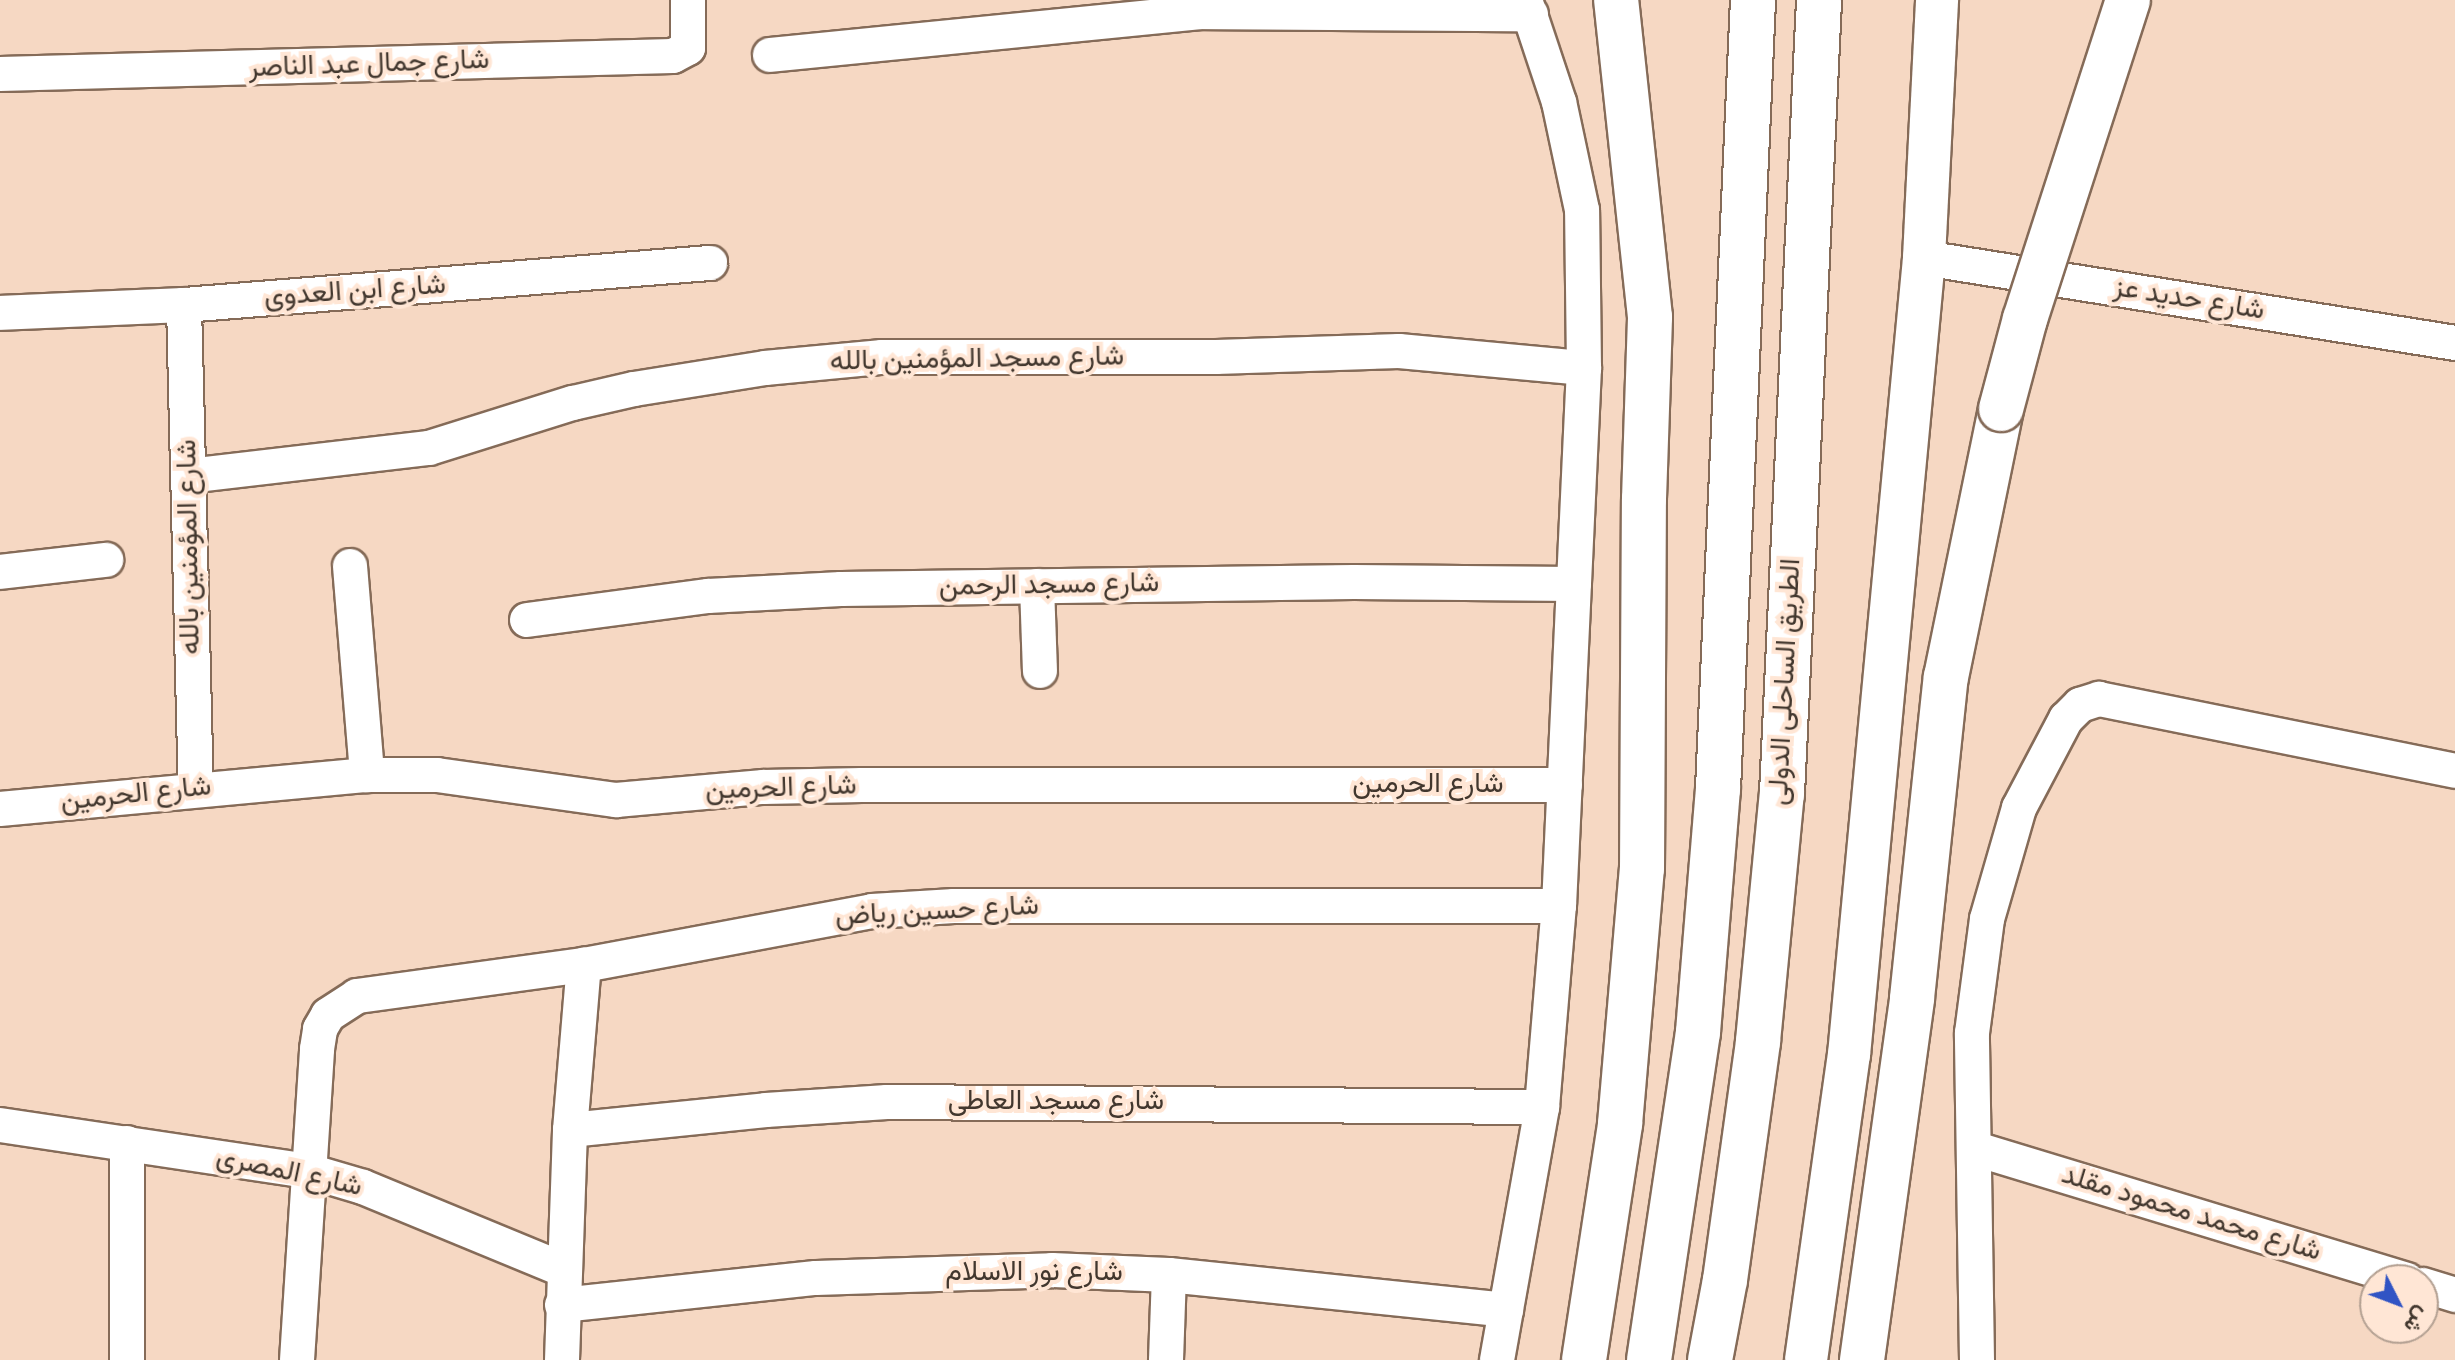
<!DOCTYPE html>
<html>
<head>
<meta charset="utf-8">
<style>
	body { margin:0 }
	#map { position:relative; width:2455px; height:1360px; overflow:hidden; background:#f6d8c3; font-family:Overpass,Vazirmatn,sans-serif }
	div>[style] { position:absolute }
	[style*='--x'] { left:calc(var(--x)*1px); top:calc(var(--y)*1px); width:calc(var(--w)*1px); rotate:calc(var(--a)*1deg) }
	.roads { filter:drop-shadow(2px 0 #856b58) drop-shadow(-2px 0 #856b58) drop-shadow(0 2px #856b58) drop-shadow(0 -2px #856b58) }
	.minor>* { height:34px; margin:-17px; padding:0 17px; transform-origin:17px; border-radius:17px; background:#fff }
	.tertiary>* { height:42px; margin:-21px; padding:0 21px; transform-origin:21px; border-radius:21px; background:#fff }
	.trunk>* { height:44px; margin:-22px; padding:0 22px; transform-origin:22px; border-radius:22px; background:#fff }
	.bridges { filter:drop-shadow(2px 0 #856b58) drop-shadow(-2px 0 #856b58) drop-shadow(0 2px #856b58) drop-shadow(0 -2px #856b58) }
	.trunk-bridge>* { height:44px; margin:-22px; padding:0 22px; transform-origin:22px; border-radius:22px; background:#fff }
	span { translate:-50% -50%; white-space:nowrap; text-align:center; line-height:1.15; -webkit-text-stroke:8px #ffe6d5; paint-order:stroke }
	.street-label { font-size:28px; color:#42372e }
	.north { position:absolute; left:2359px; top:1264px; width:80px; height:80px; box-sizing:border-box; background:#ffe6d5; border:2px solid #b3a092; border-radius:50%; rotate:132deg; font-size:22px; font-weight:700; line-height:32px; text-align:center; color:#42372e }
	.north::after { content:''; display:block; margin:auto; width:28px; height:36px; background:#3154c4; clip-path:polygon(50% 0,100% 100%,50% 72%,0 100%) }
</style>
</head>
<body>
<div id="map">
	<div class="roads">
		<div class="minor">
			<i style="--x:770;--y:55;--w:436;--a:-5.7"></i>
			<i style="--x:1204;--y:12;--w:327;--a:0.4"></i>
			<i style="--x:0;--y:74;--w:673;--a:-1.53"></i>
			<i style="--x:673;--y:56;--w:17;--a:-28"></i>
			<i style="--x:688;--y:48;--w:48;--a:-90"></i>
			<i style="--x:1924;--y:258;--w:538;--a:9.09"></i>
			<i style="--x:184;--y:305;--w:484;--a:88.6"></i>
			<i style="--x:0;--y:313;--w:184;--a:-2.5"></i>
			<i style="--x:184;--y:305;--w:528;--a:-4.57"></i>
			<i style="--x:189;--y:476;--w:242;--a:-6.7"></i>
			<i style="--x:429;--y:448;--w:151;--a:-17.4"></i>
			<i style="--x:573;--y:403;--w:63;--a:-12.9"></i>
			<i style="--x:634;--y:389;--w:133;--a:-9.1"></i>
			<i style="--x:765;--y:368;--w:118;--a:-5.4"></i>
			<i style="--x:882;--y:357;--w:334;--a:0"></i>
			<i style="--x:1216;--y:357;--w:183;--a:-1.9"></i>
			<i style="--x:1399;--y:351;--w:186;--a:5.3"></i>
			<i style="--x:350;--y:566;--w:210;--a:85.3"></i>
			<i style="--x:0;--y:572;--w:107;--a:-6.5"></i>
			<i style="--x:1037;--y:586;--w:85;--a:88"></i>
			<i style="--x:527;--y:620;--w:183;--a:-7.6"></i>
			<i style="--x:708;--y:596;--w:133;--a:-3"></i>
			<i style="--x:841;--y:589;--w:513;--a:-0.78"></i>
			<i style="--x:1354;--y:582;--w:220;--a:0.5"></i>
			<i style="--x:0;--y:809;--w:369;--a:-5.3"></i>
			<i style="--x:367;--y:775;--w:70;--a:0"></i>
			<i style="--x:437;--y:775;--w:181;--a:8"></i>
			<i style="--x:616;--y:800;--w:148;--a:-5.1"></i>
			<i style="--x:763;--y:787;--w:99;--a:-1.2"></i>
			<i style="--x:862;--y:785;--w:703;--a:0"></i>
			<i style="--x:0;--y:1125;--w:312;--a:8.5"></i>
			<i style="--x:309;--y:1171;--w:56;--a:16.5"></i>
			<i style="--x:363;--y:1187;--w:217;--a:22.4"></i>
			<i style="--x:570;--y:1130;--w:197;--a:-5.8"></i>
			<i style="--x:766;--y:1110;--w:121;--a:-3.8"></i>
			<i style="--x:887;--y:1102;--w:655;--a:0.44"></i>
			<i style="--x:1976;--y:1149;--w:450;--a:16.9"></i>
			<i style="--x:2423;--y:1285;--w:34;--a:17"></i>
			<i style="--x:562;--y:1305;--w:255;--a:-6.1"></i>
			<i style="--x:816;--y:1278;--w:236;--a:-1.9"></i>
			<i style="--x:1052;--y:1270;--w:117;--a:2.4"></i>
			<i style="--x:1169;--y:1275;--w:339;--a:5.9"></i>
			<i style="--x:127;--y:1360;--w:217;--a:-90"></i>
			<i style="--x:297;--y:1360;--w:312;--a:-86.3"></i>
			<i style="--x:317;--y:1049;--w:20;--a:-81"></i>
			<i style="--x:320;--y:1029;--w:16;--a:-60"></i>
			<i style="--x:328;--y:1015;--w:35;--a:-33"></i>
			<i style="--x:357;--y:996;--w:229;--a:-7.8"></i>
			<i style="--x:584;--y:965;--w:293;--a:-10.6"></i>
			<i style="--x:872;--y:911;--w:82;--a:-3.5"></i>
			<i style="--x:954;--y:906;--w:605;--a:0"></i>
			<i style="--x:562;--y:1360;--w:230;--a:-88"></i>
			<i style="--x:570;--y:1130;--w:166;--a:-85.2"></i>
			<i style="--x:1166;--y:1360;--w:85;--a:-88"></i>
			<i style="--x:1497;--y:1360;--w:257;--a:-79.9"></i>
			<i style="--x:1542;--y:1107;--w:202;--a:-85.2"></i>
			<i style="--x:1559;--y:906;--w:539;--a:-87.34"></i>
			<i style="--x:1584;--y:368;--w:158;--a:-90.7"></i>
			<i style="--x:1582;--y:210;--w:110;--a:-102"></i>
			<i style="--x:1559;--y:102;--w:108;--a:-108.4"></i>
			<i style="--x:1977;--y:1360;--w:327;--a:-90.9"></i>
			<i style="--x:1972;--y:1033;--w:115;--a:-82.5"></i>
			<i style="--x:1987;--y:919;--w:116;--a:-73.9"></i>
			<i style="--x:2019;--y:808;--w:101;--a:-62.2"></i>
			<i style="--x:2066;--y:719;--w:20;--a:-45"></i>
			<i style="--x:2080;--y:705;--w:20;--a:-18"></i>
			<i style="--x:2099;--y:699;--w:363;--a:11.4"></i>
		</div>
		<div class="tertiary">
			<i style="--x:1806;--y:1360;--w:308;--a:-82"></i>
			<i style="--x:1849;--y:1055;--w:801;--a:-84.62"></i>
			<i style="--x:1924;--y:258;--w:258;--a:-87.1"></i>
		</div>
		<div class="trunk">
			<i style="--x:1584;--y:1360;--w:239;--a:-81.3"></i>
			<i style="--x:1620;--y:1124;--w:256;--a:-85.1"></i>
			<i style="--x:1642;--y:869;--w:370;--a:-89.7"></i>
			<i style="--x:1644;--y:499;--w:182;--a:-88.1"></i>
			<i style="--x:1650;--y:317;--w:319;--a:-96.1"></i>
			<i style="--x:1649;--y:1360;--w:332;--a:-81.5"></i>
			<i style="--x:1698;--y:1032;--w:244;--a:-85.3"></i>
			<i style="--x:1718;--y:789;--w:790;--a:-87.46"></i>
			<i style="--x:1710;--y:1360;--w:81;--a:-79.4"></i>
			<i style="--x:1725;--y:1280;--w:241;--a:-82.1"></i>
			<i style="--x:1758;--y:1041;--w:248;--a:-84.5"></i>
			<i style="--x:1782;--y:794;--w:795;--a:-87.33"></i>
			<i style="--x:1862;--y:1360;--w:365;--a:-82.1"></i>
			<i style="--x:1912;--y:998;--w:323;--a:-84"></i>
			<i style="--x:1946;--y:677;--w:274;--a:-78.4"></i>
		</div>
	</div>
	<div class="bridges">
		<div class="trunk-bridge">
			<i style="--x:2001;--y:409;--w:93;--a:-75.1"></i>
			<i style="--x:2025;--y:319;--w:335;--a:-72.1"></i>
		</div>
	</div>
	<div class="street-label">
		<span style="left:369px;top:65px;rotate:-2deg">شارع جمال عبد الناصر</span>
		<span style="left:355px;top:292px;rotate:-4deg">شارع ابن العدوى</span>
		<span style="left:2189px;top:300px;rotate:9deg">شارع حديد عز</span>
		<span style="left:977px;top:360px;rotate:-1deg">شارع مسجد المؤمنين بالله</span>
		<span style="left:190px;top:547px;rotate:-91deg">شارع المؤمنين بالله</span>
		<span style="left:1049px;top:586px;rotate:-1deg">شارع مسجد الرحمن</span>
		<span style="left:1786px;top:682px;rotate:-87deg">الطريق الساحلى الدولى</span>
		<span style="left:1428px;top:785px">شارع الحرمين</span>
		<span style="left:781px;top:789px;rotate:-2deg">شارع الحرمين</span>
		<span style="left:136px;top:795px;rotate:-6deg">شارع الحرمين</span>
		<span style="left:937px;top:912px;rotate:-3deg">شارع حسين رياض</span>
		<span style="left:1056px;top:1102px">شارع مسجد العاطى</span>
		<span style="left:289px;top:1173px;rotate:12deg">شارع المصرى</span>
		<span style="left:2191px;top:1214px;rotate:17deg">شارع محمد محمود مقلد</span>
		<span style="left:1034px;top:1273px">شارع نور الاسلام</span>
	</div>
	<div class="north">ش</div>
</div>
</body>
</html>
